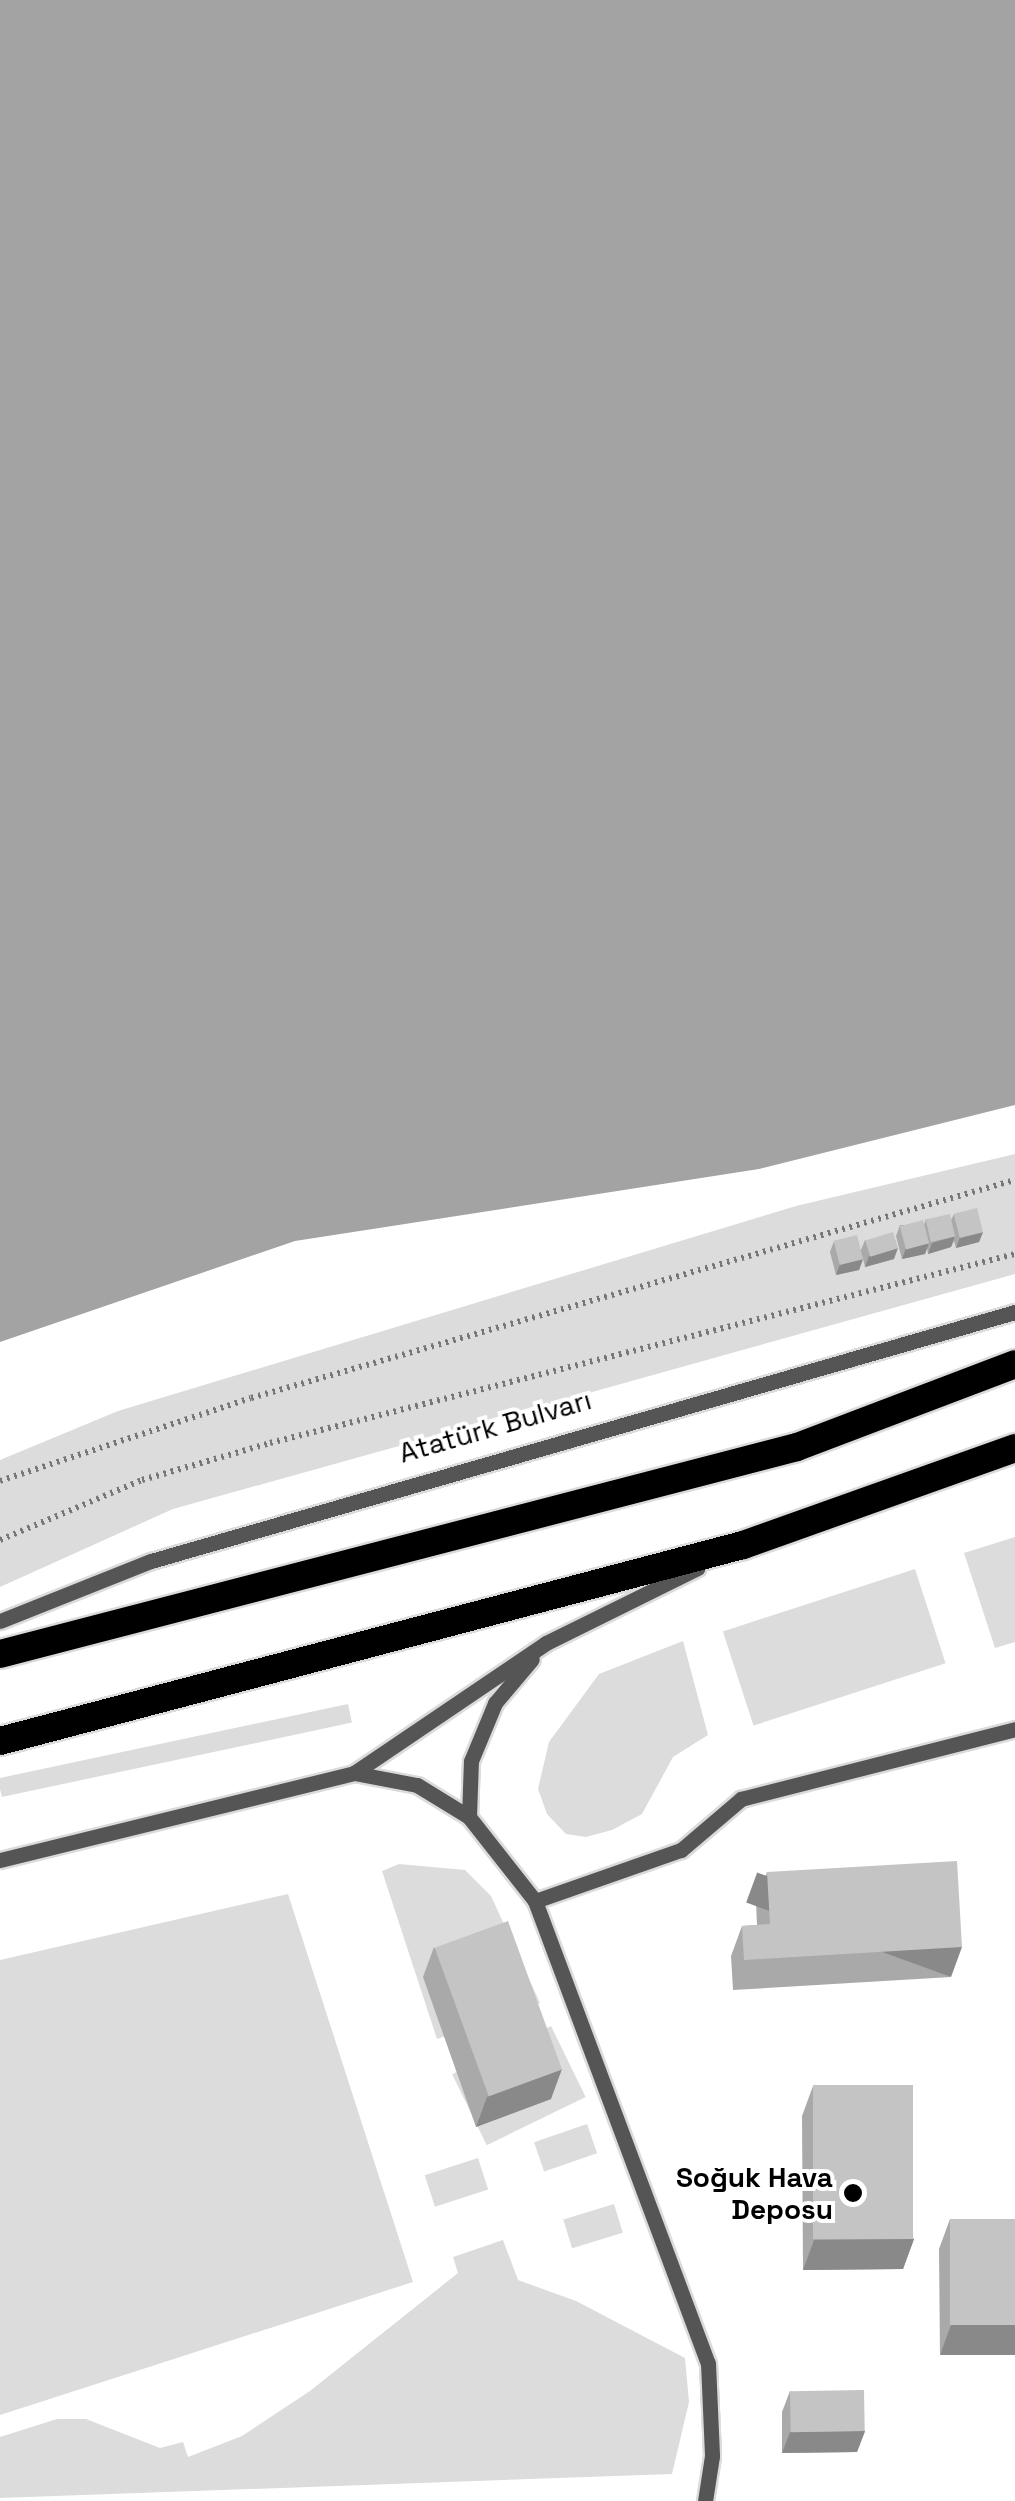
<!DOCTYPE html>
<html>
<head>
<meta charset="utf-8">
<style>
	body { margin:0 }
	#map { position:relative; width:1015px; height:2501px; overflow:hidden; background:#fff; font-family:"Space Grotesk",sans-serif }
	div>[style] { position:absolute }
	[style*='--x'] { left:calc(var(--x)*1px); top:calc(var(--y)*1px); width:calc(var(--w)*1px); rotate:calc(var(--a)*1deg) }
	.green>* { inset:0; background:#dcdcdc; transform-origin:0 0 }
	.water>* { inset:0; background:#a3a3a3 }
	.path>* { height:6px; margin-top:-3px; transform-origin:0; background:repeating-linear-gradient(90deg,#777 0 2.5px,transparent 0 7.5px) }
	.roads { filter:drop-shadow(2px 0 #dbdbdb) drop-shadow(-2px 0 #dbdbdb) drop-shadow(0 2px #dbdbdb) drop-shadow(0 -2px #dbdbdb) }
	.service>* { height:15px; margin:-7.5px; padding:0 7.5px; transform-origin:7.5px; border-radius:7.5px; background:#555 }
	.trunk>* { height:28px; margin:-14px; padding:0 14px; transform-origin:14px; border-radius:14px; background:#000 }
	.wall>* { inset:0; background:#a9a9a9 }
	.shaded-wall>* { inset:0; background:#898989; transform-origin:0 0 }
	.building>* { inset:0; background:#c4c4c4; transform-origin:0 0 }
	.dots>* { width:28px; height:28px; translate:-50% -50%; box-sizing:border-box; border:5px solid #fff; border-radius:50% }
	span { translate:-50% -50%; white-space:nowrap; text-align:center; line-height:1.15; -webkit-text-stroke:8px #fff; paint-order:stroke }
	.street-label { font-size:28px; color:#000 }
	.poi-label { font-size:28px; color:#000; font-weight:700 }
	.right { translate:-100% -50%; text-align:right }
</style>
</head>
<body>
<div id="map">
	<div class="green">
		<i style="clip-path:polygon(1015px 1154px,1015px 1274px,173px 1509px,0 1587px,0 1460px,118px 1411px,796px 1206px)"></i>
		<i style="clip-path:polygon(1015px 1537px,1015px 1642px,995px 1648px,964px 1553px)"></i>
		<i style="left:915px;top:1569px;width:99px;height:202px;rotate:72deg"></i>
		<i style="clip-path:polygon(683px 1641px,708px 1735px,673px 1757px,642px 1814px,612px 1830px,586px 1837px,566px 1834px,547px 1814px,538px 1789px,549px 1742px,599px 1674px)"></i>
		<i style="left:348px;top:1704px;width:19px;height:358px;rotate:78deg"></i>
		<i style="clip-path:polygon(399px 1864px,465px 1870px,491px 1896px,540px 2003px,437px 2039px,382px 1871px)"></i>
		<i style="clip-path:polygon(288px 1894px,413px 2282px,0 2415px,0 1960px)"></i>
		<i style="left:551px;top:2026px;width:79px;height:110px;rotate:64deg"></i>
		<i style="left:587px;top:2124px;width:31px;height:56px;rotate:71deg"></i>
		<i style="left:478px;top:2158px;width:33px;height:56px;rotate:72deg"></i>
		<i style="left:614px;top:2204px;width:30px;height:53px;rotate:73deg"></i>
		<i style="clip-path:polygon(503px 2240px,518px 2280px,576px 2301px,685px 2358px,689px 2402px,672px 2474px,0 2498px,0 2437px,57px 2419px,86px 2419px,160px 2448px,183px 2442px,188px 2457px,242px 2436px,310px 2391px,458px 2273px,453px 2257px)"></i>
	</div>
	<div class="water">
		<i style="clip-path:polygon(0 0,1015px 0,1015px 1105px,759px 1169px,295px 1241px,0 1342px)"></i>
	</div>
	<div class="path">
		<i style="--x:0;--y:1481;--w:264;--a:-18.3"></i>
		<i style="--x:251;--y:1398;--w:794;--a:-15.93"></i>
		<i style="--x:0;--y:1540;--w:154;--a:-22.9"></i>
		<i style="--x:142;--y:1480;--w:133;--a:-16.1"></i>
		<i style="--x:270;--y:1443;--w:769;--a:-14.24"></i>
	</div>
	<div class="roads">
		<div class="service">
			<i style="--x:0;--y:1621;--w:162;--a:-21.7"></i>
			<i style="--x:151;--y:1561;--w:899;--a:-16.08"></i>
			<i style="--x:354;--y:1773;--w:64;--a:10.8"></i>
			<i style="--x:417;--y:1785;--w:61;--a:31.6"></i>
			<i style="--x:469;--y:1817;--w:107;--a:51.8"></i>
			<i style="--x:535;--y:1901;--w:493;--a:69.5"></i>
			<i style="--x:708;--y:2363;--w:93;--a:87.5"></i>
			<i style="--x:712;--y:2456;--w:46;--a:98.8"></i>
			<i style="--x:469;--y:1817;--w:56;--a:-88"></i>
			<i style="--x:471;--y:1761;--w:63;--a:-67.5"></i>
			<i style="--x:495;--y:1703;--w:57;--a:-49.9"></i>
			<i style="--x:0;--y:1860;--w:365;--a:-13.8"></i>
			<i style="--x:354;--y:1773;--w:232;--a:-34.1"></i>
			<i style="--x:546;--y:1643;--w:169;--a:-26.3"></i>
			<i style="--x:535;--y:1901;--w:155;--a:-19.3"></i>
			<i style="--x:681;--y:1850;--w:79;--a:-40.4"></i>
			<i style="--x:741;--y:1799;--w:283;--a:-14.3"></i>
		</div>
		<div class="trunk">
			<i style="--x:0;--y:1654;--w:823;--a:-14.56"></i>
			<i style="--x:797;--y:1447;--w:233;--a:-20.8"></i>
			<i style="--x:0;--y:1741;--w:768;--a:-14.78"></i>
			<i style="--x:743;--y:1545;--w:289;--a:-19.6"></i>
		</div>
	</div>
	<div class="wall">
		<i style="clip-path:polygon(954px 1214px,983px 1232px,979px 1242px,956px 1248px,954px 1241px,951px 1247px,928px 1254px,927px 1248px,925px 1254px,902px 1259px,896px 1236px,900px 1225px,924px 1225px,926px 1219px,951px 1220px)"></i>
		<i style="clip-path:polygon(865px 1240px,894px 1259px,865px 1267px,862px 1254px,863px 1259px,859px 1270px,836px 1275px,830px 1252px,834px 1241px,861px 1250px)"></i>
		<i style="clip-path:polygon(767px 1872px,951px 1977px,733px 1990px,731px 1956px,742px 1926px,757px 1925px,756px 1902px)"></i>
		<i style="clip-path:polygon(434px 1947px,551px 2099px,476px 2127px,423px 1977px)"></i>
		<i style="clip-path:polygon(813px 2086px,914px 2239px,903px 2269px,803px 2270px,802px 2116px)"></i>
		<i style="clip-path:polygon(950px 2219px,1015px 2219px,940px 2355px,939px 2249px)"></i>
		<i style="clip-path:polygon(790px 2391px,865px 2431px,857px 2452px,782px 2453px,782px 2412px)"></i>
	</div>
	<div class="shaded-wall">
		<i style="clip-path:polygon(983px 1232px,979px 1242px,956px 1248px,960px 1237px)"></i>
		<i style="clip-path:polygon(955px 1236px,951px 1247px,928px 1254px,932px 1243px)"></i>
		<i style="clip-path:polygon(929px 1243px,925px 1254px,902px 1259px,906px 1248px)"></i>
		<i style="clip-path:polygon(898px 1248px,894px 1259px,865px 1267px,869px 1256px)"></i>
		<i style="clip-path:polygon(863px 1259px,859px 1270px,836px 1275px,840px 1264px)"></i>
		<i style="left:962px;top:1947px;width:32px;height:218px;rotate:110deg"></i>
		<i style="clip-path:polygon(562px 2069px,551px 2099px,476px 2127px,487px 2097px)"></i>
		<i style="clip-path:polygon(914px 2239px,903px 2269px,803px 2270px,814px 2240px)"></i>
		<i style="clip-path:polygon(951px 2325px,1015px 2325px,1015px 2355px,940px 2355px)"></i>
		<i style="clip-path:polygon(865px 2431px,857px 2452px,782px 2453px,790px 2432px)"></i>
	</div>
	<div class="building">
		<i style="left:977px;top:1208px;width:25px;height:24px;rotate:76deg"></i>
		<i style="left:950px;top:1214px;width:23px;height:25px;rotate:77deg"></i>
		<i style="left:923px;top:1220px;width:24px;height:24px;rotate:75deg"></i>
		<i style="left:893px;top:1232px;width:17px;height:29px;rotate:73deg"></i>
		<i style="left:857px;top:1235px;width:25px;height:24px;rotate:76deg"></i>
		<i style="clip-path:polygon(957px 1861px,962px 1947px,744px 1960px,742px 1926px,770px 1924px,767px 1872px)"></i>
		<i style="left:508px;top:1921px;width:158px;height:78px;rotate:70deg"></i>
		<i style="left:913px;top:2085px;width:154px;height:100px;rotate:90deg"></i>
		<i style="left:950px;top:2219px;width:65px;height:106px"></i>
		<i style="left:864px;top:2390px;width:41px;height:74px;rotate:89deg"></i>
	</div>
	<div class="dots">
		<i style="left:853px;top:2193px;background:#000"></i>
	</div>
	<div class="street-label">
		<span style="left:495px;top:1426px;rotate:-16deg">Atatürk Bulvarı</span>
	</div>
	<div class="poi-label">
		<span class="right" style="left:833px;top:2193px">Soğuk Hava<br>Deposu</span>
	</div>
</div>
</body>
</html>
